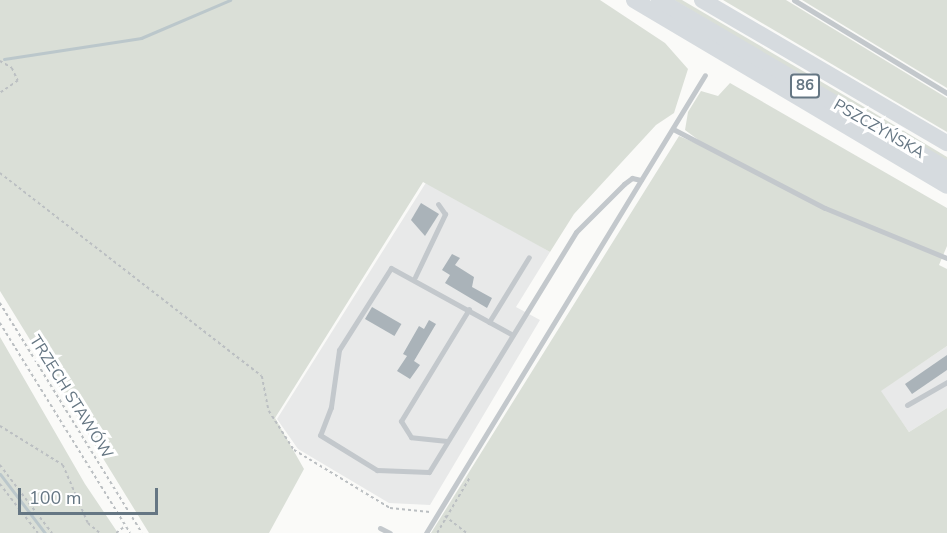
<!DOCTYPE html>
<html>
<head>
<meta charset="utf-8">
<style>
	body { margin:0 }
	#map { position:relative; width:947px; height:533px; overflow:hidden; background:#fafaf8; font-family:"Nunito Sans",sans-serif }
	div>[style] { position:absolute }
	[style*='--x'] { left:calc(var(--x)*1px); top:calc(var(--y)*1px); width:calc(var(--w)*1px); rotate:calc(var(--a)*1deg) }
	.built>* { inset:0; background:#e8e9e9 }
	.green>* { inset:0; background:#dadfd7 }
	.stream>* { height:3px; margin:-1.5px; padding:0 1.5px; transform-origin:1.5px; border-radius:1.5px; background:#bbc7cb }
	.building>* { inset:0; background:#aab3b9; transform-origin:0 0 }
	.path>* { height:1.5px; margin-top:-0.75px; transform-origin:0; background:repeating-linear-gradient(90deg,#bbbfc2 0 3px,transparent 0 6px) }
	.lane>* { height:5px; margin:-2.5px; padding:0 2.5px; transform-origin:2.5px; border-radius:2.5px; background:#c3c8cc }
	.primary>* { height:16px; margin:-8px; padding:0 8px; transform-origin:8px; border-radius:8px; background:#d6dbdf }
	span { translate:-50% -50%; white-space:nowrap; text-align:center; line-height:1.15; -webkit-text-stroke:6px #fff; paint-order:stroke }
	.shield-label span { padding:2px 4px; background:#fff; border:2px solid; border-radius:4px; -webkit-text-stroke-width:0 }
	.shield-label { font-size:15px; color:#657683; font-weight:700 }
	.street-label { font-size:16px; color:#657683 }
	.scale { position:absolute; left:18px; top:488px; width:140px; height:27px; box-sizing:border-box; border:3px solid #657683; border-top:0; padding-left:8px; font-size:18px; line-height:21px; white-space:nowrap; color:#657683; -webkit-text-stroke:4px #fff; paint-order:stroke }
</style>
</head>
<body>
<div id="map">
	<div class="built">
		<i style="clip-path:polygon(427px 181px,550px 252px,516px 307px,540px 320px,430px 505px,389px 503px,298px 449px,277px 419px)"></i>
		<i style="clip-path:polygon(947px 346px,947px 408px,909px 432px,880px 391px)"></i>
	</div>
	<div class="green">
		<i style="clip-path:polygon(0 0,600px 0,665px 43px,688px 69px,674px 113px,656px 125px,574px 214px,550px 252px,423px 182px,275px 418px,304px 469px,269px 533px,149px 533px,0 291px)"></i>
		<i style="clip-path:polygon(674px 0,682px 0,861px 105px,947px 157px,947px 162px)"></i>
		<i style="clip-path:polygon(723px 0,786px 0,947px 98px,947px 132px)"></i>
		<i style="clip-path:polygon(802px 0,947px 0,947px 88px,912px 67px)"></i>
		<i style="clip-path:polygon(730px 83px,947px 208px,947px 246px,939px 265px,947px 269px,947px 346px,881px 391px,909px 432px,947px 408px,947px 533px,431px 533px,679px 136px,712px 150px,685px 130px,688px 112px,701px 91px,718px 96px)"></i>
		<i style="clip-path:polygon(0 337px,85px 484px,118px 533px,0 533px)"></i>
	</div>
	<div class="stream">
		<i style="--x:4;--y:59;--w:139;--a:-8.7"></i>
		<i style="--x:141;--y:38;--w:97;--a:-23.1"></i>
		<i style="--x:0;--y:474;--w:74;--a:52.7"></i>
	</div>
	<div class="building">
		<i style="clip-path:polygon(421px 203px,439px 214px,425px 236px,411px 220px)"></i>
		<i style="clip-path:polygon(452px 254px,460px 258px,455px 265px,474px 277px,472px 287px,492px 298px,487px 308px,445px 283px,450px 275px,442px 270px)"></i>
		<i style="left:372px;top:307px;width:34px;height:14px;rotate:30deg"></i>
		<i style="clip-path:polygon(429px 320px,436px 324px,414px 361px,420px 365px,410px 379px,397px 371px,407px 356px,403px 354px,419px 326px,424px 329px)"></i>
		<i style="clip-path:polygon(947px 355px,947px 370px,912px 394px,905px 384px)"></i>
	</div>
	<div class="path">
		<i style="--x:0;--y:61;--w:14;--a:30"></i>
		<i style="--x:12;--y:68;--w:14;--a:65"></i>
		<i style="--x:18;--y:81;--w:22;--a:146"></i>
		<i style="--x:0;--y:173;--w:331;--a:37.8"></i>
		<i style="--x:262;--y:376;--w:36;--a:79"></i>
		<i style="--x:269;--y:411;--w:46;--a:57.3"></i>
		<i style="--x:294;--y:450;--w:112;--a:31.1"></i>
		<i style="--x:390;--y:508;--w:40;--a:5.7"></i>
		<i style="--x:0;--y:303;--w:270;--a:58.3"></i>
		<i style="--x:0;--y:323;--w:247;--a:58.2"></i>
		<i style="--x:0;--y:426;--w:74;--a:31.8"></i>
		<i style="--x:63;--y:465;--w:63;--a:66.7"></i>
		<i style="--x:88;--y:523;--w:16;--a:40"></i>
		<i style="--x:0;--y:465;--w:86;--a:52.6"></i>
		<i style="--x:0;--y:484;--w:62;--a:52.2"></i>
		<i style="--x:445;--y:516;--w:28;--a:38"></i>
		<i style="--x:116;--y:533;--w:11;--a:-38"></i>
		<i style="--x:437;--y:533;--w:65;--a:-59.5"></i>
	</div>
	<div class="lane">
		<i style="--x:794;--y:0;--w:179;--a:31.3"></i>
		<i style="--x:673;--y:129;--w:171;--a:27.5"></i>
		<i style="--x:825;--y:208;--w:132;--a:22.3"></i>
		<i style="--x:415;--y:277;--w:70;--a:-64.5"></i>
		<i style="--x:445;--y:214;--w:12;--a:-125"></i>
		<i style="--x:489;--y:322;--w:76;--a:-58.4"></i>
		<i style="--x:511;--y:334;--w:137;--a:-151.2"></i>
		<i style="--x:391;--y:268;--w:97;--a:122.4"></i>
		<i style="--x:339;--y:350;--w:58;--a:98"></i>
		<i style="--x:331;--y:407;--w:30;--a:111"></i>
		<i style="--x:320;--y:435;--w:67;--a:31.6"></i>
		<i style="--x:377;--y:470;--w:52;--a:2.2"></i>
		<i style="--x:429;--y:472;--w:281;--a:-58.5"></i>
		<i style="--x:576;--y:232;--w:68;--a:-45"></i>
		<i style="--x:624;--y:184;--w:10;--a:-37"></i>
		<i style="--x:632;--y:178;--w:9;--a:13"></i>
		<i style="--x:907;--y:405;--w:46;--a:-29.9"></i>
		<i style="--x:447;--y:441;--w:36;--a:-174"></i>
		<i style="--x:411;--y:437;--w:19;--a:-122"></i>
		<i style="--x:401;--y:421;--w:131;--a:-58.7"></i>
		<i style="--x:380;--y:528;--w:11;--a:27"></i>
		<i style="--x:426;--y:533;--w:536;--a:-58.65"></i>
	</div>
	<div class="primary">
		<i style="--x:634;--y:0;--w:364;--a:30.7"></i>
		<i style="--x:659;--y:0;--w:334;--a:30.4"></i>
		<i style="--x:702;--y:0;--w:284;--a:30.3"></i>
	</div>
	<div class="shield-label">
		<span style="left:805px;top:86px">86</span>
	</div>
	<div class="street-label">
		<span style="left:879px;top:129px;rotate:30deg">PSZCZYŃSKA</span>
		<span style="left:71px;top:397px;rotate:58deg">TRZECH STAWÓW</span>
	</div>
	<div class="scale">100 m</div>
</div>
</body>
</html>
